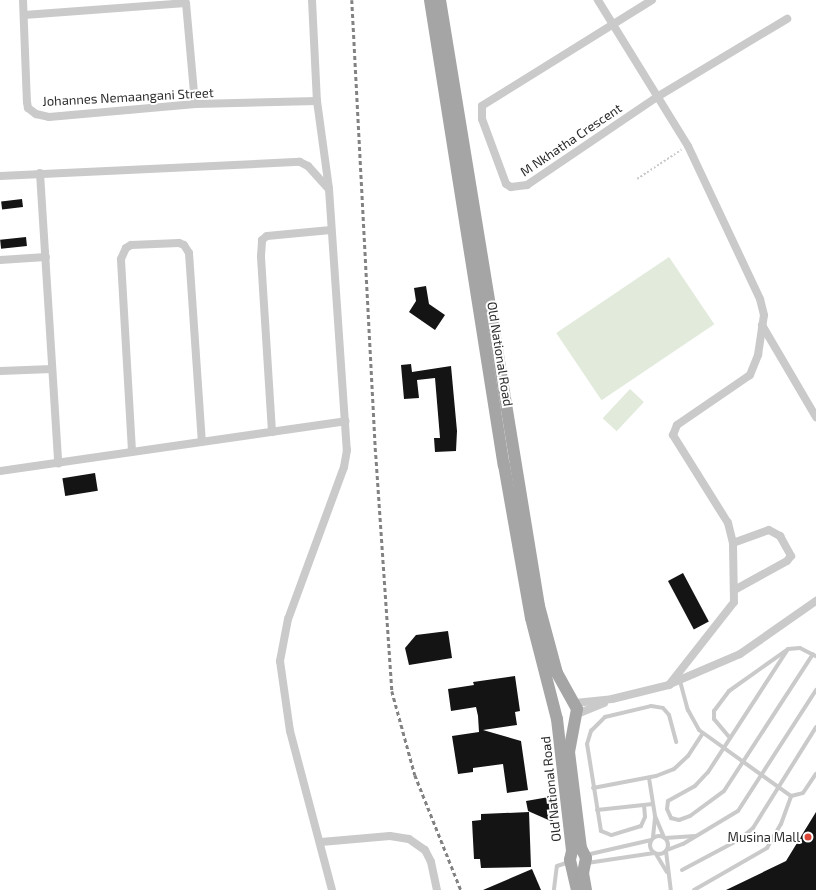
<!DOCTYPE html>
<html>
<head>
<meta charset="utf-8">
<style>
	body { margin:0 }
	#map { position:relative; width:816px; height:890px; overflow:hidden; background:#fff; font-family:"Exo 2",sans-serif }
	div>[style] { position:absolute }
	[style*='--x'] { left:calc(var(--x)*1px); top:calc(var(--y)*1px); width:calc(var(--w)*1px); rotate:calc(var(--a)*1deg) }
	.green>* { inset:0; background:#e1eadb; transform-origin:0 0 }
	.building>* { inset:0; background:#141414; transform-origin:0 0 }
	.path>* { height:1.5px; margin-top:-0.75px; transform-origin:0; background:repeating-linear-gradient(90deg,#cacaca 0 2px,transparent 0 4px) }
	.lane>* { height:4px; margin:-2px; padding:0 2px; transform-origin:2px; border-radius:2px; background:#cacaca }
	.lane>.ring { margin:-2px; padding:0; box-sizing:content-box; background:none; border:4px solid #cacaca; border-radius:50% }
	.street>* { height:8px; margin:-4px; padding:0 4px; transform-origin:4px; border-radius:4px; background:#cacaca }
	.primary>* { height:12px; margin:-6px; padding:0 6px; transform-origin:6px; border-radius:6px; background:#a5a5a5 }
	.rail>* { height:2.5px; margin-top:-1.25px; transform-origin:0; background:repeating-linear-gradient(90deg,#828282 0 4px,transparent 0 7px) }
	.dots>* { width:11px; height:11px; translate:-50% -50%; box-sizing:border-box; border:2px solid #fff; border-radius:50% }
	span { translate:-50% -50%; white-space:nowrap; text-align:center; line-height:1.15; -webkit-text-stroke:4px #fff; paint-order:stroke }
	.street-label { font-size:13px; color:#2d2d2d }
	.poi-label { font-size:13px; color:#2d2d2d }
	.right { translate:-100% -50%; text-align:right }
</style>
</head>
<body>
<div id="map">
	<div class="green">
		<i style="left:669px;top:257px;width:81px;height:136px;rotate:56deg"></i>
		<i style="left:630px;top:389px;width:19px;height:40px;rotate:43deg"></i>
	</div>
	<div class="building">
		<i style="left:22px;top:199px;width:8px;height:21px;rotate:83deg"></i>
		<i style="left:26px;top:237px;width:9px;height:26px;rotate:84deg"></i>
		<i style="clip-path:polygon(426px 286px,429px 304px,445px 315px,435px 330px,409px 312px,416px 301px,414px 288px)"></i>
		<i style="clip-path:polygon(411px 364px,412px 372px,451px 366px,457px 431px,456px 451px,435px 452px,434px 438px,440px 438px,435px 378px,417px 380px,419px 398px,404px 399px,401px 365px)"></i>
		<i style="left:95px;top:473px;width:18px;height:33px;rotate:81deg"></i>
		<i style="left:683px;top:573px;width:55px;height:17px;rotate:62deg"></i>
		<i style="clip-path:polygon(448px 631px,452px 658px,409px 665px,405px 648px,416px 635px)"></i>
		<i style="clip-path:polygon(515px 676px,520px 711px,515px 712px,517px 725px,483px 730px,521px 741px,528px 790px,507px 793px,503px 764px,473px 768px,473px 772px,458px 774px,452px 736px,479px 732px,478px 716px,476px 707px,451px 711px,448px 689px,474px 685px,473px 682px)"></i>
		<i style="clip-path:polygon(549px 797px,553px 822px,528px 811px,526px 801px)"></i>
		<i style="clip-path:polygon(529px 812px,531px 867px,481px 868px,480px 859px,474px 859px,472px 821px,481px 820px,481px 814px)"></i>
		<i style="clip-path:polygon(816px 812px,816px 890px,726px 890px,786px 861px)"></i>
		<i style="clip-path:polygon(532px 869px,541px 890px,483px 890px)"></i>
	</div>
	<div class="path">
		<i style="--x:637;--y:179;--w:53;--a:-33.4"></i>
	</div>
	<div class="lane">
		<i style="--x:788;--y:649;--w:147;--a:123"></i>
		<i style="--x:708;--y:772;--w:19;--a:133"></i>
		<i style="--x:695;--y:786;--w:31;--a:151"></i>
		<i style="--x:668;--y:801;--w:8;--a:97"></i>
		<i style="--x:667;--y:809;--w:10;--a:66"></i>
		<i style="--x:671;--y:818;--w:8;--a:14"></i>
		<i style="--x:679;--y:820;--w:12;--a:-20"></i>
		<i style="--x:690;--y:816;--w:42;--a:-36.3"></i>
		<i style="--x:724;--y:791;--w:163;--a:-57"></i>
		<i style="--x:680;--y:681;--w:30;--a:75"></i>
		<i style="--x:688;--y:710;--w:23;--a:61"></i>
		<i style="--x:699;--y:730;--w:113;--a:35.7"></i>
		<i style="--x:730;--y:738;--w:25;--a:-130"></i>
		<i style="--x:714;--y:719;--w:8;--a:-90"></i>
		<i style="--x:714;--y:711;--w:25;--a:-53"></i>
		<i style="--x:729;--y:691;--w:72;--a:-35.4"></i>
		<i style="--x:788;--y:649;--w:12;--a:-5"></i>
		<i style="--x:800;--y:648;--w:18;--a:27"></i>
		<i style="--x:649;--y:778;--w:38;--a:81"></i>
		<i style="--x:655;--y:816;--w:23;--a:67"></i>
		<i style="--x:593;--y:788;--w:64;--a:-10.8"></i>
		<i style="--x:656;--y:776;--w:19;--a:-21"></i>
		<i style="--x:674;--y:769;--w:19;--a:-43"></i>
		<i style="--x:688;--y:756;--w:27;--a:-57"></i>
		<i style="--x:644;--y:805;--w:12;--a:85"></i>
		<i style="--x:645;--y:817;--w:10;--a:114"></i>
		<i style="--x:641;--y:826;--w:31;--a:163"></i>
		<i style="--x:611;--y:835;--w:11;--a:-158"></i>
		<i style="--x:601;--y:831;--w:88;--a:-99.1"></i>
		<i style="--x:587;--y:744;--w:14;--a:-73"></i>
		<i style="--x:591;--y:731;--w:20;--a:-45"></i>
		<i style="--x:605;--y:717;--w:47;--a:-13.4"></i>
		<i style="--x:651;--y:706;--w:12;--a:9"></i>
		<i style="--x:663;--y:708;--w:9;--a:49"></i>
		<i style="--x:669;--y:715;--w:28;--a:75"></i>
		<i style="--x:597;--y:810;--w:56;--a:-6.1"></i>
		<i class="ring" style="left:650px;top:836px;width:14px;height:14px"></i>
		<i style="--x:653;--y:837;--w:20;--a:-84"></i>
		<i style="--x:665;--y:838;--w:30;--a:-4"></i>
		<i style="--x:667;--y:850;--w:17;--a:-21"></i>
		<i style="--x:683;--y:844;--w:64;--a:-31"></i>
		<i style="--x:738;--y:811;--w:144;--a:-57.2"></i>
		<i style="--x:666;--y:851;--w:39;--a:83"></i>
		<i style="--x:656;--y:854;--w:21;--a:59"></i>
		<i style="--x:586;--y:855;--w:67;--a:-13"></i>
		<i style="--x:587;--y:863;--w:68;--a:-8.5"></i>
		<i style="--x:682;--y:870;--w:66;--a:-28.1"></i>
		<i style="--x:740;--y:839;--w:17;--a:-40"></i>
		<i style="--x:753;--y:828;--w:119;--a:-58"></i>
		<i style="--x:554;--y:889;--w:23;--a:-83"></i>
		<i style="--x:557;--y:866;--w:13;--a:-18"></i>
		<i style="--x:694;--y:890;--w:84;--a:-29.9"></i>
		<i style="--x:767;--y:848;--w:28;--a:-60"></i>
		<i style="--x:781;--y:824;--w:30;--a:-70"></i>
		<i style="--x:791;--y:796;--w:12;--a:-14"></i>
		<i style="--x:803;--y:793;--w:23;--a:-56"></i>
	</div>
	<div class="street">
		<i style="--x:23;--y:0;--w:102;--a:87.8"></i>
		<i style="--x:27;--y:102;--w:6;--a:81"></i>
		<i style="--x:28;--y:108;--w:10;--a:37"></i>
		<i style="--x:36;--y:114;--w:13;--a:13"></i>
		<i style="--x:49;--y:117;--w:147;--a:-5.1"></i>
		<i style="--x:195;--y:104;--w:122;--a:-1.4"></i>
		<i style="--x:312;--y:0;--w:101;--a:87.2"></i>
		<i style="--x:317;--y:101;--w:89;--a:82.2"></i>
		<i style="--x:329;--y:189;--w:262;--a:86.1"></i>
		<i style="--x:347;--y:450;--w:17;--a:100"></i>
		<i style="--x:344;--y:467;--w:162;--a:110.2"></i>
		<i style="--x:288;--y:619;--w:43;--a:100.8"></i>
		<i style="--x:280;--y:661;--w:71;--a:81.9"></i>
		<i style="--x:290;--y:731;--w:164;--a:75.2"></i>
		<i style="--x:652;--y:0;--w:200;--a:148.1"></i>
		<i style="--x:482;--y:106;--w:13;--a:90"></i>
		<i style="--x:482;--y:119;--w:69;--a:69.7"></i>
		<i style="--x:506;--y:184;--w:6;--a:31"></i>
		<i style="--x:511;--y:187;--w:16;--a:-7"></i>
		<i style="--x:527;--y:185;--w:157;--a:-34.1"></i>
		<i style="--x:657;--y:97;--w:152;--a:-31"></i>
		<i style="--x:24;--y:15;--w:162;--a:-4.2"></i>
		<i style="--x:186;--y:3;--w:101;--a:84.9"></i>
		<i style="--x:40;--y:173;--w:291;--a:86.4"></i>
		<i style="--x:0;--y:176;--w:300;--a:-2.7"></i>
		<i style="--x:300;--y:162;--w:9;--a:27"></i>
		<i style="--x:308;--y:166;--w:31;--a:48"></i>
		<i style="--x:0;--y:260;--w:46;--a:-3.7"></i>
		<i style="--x:762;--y:325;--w:107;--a:59.6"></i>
		<i style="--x:0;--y:371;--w:52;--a:-2.2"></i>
		<i style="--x:272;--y:432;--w:176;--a:-93.6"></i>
		<i style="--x:261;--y:256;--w:16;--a:-86"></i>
		<i style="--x:262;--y:240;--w:6;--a:-39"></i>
		<i style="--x:267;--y:236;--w:64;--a:-5.4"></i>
		<i style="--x:132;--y:451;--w:192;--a:-93.3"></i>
		<i style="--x:121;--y:259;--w:12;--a:-66"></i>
		<i style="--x:126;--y:248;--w:6;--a:-31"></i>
		<i style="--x:131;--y:245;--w:48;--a:-2.4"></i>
		<i style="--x:179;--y:243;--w:5;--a:22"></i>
		<i style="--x:184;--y:245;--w:9;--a:58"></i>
		<i style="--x:189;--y:253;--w:189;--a:86.1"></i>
		<i style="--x:0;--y:471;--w:349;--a:-8.2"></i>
		<i style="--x:733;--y:543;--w:38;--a:-20"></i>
		<i style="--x:769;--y:530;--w:13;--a:29"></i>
		<i style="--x:780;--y:536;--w:23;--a:61"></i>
		<i style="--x:791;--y:556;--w:6;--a:129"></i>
		<i style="--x:787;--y:561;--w:58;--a:151.2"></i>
		<i style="--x:670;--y:684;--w:76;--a:-23.2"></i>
		<i style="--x:740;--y:654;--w:93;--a:-34.9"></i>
		<i style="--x:575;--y:703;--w:37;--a:-6"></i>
		<i style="--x:612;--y:699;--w:59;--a:-13.8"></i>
		<i style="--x:669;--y:685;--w:105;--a:-51.9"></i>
		<i style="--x:734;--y:602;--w:59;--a:-91"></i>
		<i style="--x:733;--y:543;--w:21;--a:-104"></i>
		<i style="--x:728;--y:523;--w:104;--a:-122"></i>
		<i style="--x:673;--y:435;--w:11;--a:-68"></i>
		<i style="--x:677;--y:425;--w:88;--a:-34.4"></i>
		<i style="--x:750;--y:375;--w:22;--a:-68"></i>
		<i style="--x:758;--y:355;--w:40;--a:-81.5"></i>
		<i style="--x:764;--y:315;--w:16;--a:-104"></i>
		<i style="--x:760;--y:299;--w:169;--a:-115.2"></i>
		<i style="--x:688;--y:146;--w:172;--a:-121.7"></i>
		<i style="--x:577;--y:714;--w:29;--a:-22"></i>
		<i style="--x:321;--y:842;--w:69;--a:-5"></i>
		<i style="--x:390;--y:836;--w:19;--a:9"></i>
		<i style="--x:409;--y:839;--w:19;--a:35"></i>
		<i style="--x:425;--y:850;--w:13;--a:63"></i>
		<i style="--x:431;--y:862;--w:29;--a:78"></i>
	</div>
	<div class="primary">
		<i style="--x:430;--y:0;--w:471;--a:81"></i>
		<i style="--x:504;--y:465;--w:155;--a:80"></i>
		<i style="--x:531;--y:618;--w:104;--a:75.6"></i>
		<i style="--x:557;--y:719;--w:133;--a:83.5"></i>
		<i style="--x:572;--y:851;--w:9;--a:103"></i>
		<i style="--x:570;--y:860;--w:31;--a:77"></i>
		<i style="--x:440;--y:0;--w:614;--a:80.72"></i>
		<i style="--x:539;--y:606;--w:69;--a:75"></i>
		<i style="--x:557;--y:673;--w:41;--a:60.9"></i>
		<i style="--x:577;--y:709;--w:44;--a:100.5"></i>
		<i style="--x:569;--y:752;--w:97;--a:82.9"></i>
		<i style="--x:581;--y:848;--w:11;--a:63"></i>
		<i style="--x:586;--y:858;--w:15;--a:101"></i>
		<i style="--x:583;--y:873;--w:17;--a:80"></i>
	</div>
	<div class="rail">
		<i style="--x:352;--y:0;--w:456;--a:87"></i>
		<i style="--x:376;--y:455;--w:237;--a:86.1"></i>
		<i style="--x:392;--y:691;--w:87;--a:74.7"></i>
		<i style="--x:415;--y:775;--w:124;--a:68.2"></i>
	</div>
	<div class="dots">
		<i style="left:808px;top:837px;background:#db4638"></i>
	</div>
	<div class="street-label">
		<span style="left:128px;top:97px;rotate:-3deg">Johannes Nemaangani Street</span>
		<span style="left:571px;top:140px;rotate:-34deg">M Nkhatha Crescent</span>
		<span style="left:500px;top:354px;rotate:81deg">Old National Road</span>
		<span style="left:551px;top:789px;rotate:-96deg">Old National Road</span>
	</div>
	<div class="poi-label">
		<span class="right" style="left:800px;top:837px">Musina Mall</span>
	</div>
</div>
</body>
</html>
